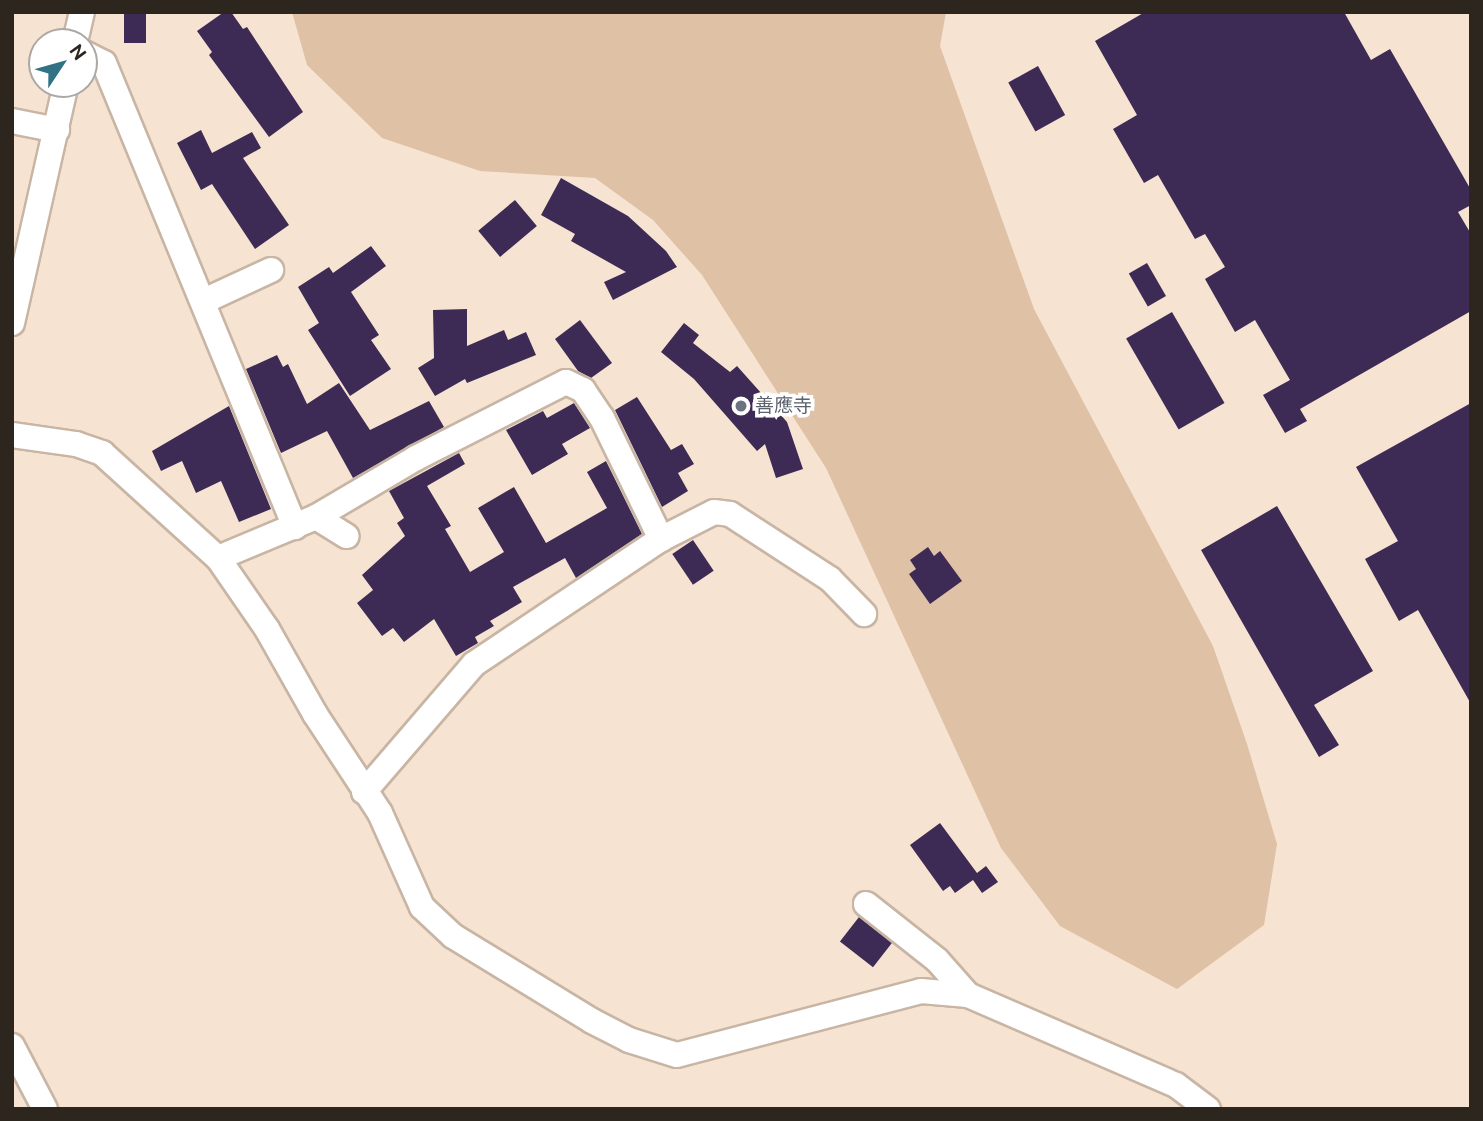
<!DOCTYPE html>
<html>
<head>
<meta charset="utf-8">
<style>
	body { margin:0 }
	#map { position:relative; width:1483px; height:1121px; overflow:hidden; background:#f7e3d1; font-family:Ubuntu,"Noto Sans JP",sans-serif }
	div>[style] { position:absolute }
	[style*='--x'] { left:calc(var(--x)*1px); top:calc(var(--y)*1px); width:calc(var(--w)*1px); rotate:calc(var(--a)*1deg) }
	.green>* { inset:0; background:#dfc1a6 }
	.building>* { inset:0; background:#3d2b55; transform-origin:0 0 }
	.roads { filter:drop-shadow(2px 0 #c8b5a4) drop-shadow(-2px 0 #c8b5a4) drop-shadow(0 2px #c8b5a4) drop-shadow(0 -2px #c8b5a4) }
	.minor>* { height:24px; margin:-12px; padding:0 12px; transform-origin:12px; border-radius:12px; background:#fff }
	.dots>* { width:19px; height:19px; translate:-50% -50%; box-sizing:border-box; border:4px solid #fff; border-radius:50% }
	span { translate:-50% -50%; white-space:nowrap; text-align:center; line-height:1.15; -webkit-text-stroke:7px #fff; paint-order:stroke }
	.worship-label { font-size:19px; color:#5b616d }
	.left { translate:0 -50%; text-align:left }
	.frame { position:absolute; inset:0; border:14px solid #2d261f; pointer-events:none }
	.north { position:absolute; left:28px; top:28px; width:70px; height:70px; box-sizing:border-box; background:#fff; border:2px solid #aba8a5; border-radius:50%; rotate:54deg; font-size:19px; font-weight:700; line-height:28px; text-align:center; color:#2d261f }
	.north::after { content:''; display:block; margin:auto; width:24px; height:32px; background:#317285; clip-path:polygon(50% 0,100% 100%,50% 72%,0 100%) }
</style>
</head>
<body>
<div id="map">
	<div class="green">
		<i style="clip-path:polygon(292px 12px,946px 12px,940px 46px,1034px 309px,1213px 646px,1247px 744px,1277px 844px,1264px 925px,1177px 989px,1060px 926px,1001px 848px,826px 468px,702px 275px,653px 220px,595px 178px,480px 171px,382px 138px,307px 65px)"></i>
	</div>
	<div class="building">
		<i style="left:124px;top:12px;width:22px;height:31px"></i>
		<i style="clip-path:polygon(224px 12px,231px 12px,243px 29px,247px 27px,303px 112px,269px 137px,209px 55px,212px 52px,197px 31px)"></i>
		<i style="clip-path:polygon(1145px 12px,1344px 12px,1371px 60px,1390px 49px,1471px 190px,1471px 205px,1458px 212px,1471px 234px,1471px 311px,1300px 409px,1307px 421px,1285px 433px,1263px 395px,1290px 380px,1255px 320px,1235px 332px,1205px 279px,1225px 267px,1205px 234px,1195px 239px,1158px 175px,1144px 183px,1113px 129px,1137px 115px,1095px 41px)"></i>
		<i style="left:1038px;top:66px;width:56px;height:34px;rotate:61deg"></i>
		<i style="clip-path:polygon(201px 130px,212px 153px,252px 132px,261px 148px,243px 158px,289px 225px,255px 249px,212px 184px,201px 190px,177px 143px)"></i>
		<i style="clip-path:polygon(561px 178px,628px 216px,666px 251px,677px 267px,613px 300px,604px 282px,626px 272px,571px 241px,575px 234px,541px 215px)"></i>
		<i style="left:515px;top:200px;width:34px;height:48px;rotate:50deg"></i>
		<i style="clip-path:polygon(371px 246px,386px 266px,351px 292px,379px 335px,371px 340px,391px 369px,350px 396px,308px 330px,319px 323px,298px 287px,329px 267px,333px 273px)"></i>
		<i style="left:1147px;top:263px;width:38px;height:21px;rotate:60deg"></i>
		<i style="clip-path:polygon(467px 309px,467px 346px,504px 330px,508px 340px,526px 332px,536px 355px,467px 383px,465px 379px,435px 396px,418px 368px,434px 358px,433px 310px)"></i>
		<i style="left:1172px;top:312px;width:105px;height:53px;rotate:60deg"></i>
		<i style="clip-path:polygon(580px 320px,612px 363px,591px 378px,578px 371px,555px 339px)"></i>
		<i style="clip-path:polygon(684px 323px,699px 335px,693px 343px,730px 372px,737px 366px,787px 422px,803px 469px,776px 478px,765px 444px,757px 451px,694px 379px,661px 352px)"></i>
		<i style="clip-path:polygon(277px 355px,283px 367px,288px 364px,307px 404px,339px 383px,370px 430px,429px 401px,444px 427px,353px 478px,327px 431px,281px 453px,246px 369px)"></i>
		<i style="clip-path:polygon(637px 397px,671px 450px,682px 444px,694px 464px,678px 473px,688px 491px,662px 507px,615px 410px)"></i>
		<i style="clip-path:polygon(574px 403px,590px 428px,562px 444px,568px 454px,532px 475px,506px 430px,543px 411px,547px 418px)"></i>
		<i style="clip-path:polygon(1471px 403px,1471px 704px,1418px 610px,1399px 621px,1365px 559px,1398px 541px,1356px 467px)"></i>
		<i style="clip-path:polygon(229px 406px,271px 509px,239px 522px,221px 481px,196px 493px,182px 461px,161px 471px,152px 451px)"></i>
		<i style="clip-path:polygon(459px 453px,465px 464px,427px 486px,451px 526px,445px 529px,470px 572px,504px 552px,478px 508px,514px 487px,546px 543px,607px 508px,587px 472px,606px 461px,642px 534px,576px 578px,565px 558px,513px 587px,522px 602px,490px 621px,494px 626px,475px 637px,478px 643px,456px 656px,434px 619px,404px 642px,393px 628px,382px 636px,357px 603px,373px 590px,362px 575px,405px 536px,397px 523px,404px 518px,389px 491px)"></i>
		<i style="clip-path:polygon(1277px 506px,1373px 671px,1314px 705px,1339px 745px,1319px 757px,1201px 550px)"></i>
		<i style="left:693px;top:540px;width:37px;height:25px;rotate:56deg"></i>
		<i style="clip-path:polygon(928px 547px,934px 556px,940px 551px,962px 581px,930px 604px,909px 574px,916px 569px,910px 560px)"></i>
		<i style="clip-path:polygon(940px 823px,977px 873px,986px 866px,998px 882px,982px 893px,973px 880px,955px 893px,950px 886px,943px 891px,910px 845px)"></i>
		<i style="left:859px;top:917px;width:42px;height:31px;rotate:38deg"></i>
	</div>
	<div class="roads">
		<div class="minor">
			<i style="--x:75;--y:42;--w:31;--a:-77"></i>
			<i style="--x:84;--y:53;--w:22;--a:27"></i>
			<i style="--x:104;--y:63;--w:502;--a:67.63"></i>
			<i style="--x:12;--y:121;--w:46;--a:11.3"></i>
			<i style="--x:204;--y:301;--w:74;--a:-24.8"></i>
			<i style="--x:12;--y:323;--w:245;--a:-77.3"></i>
			<i style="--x:12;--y:435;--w:65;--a:8"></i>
			<i style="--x:76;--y:444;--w:28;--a:19"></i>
			<i style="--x:102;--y:453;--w:156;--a:42.2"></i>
			<i style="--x:218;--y:558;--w:86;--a:55.4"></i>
			<i style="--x:267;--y:629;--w:98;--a:60.5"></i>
			<i style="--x:315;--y:714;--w:118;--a:56.7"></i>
			<i style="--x:380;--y:813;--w:103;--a:65.9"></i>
			<i style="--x:422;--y:907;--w:42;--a:43.1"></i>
			<i style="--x:453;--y:936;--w:163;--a:31.4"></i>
			<i style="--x:592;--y:1021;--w:42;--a:27.2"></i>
			<i style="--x:629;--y:1040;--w:50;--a:17.4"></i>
			<i style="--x:677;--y:1055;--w:252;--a:-14.7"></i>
			<i style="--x:921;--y:991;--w:47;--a:4.9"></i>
			<i style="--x:968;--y:995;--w:227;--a:23.4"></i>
			<i style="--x:1176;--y:1085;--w:40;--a:37"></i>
			<i style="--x:316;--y:517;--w:36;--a:32"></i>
			<i style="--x:218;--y:558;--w:106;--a:-22.7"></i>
			<i style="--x:316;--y:517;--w:116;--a:-30.5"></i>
			<i style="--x:416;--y:458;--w:168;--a:-26.9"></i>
			<i style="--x:566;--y:382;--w:19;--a:25"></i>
			<i style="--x:583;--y:390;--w:34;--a:56"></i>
			<i style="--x:602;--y:418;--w:135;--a:64"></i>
			<i style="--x:364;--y:792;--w:169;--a:-49.3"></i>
			<i style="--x:474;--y:664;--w:225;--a:-33.8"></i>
			<i style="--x:661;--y:539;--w:59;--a:-27"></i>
			<i style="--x:714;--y:512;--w:16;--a:7"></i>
			<i style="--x:730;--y:514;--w:119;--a:33"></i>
			<i style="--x:830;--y:579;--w:49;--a:45.8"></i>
			<i style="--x:866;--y:904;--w:90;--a:38.3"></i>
			<i style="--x:937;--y:960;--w:47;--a:48.5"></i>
			<i style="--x:12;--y:1046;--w:71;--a:62.4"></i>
		</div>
	</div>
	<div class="dots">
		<i style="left:741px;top:406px;background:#6b7280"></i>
	</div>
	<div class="worship-label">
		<span class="left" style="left:755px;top:406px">善應寺</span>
	</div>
	<div class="frame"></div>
	<div class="north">N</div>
</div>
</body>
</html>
